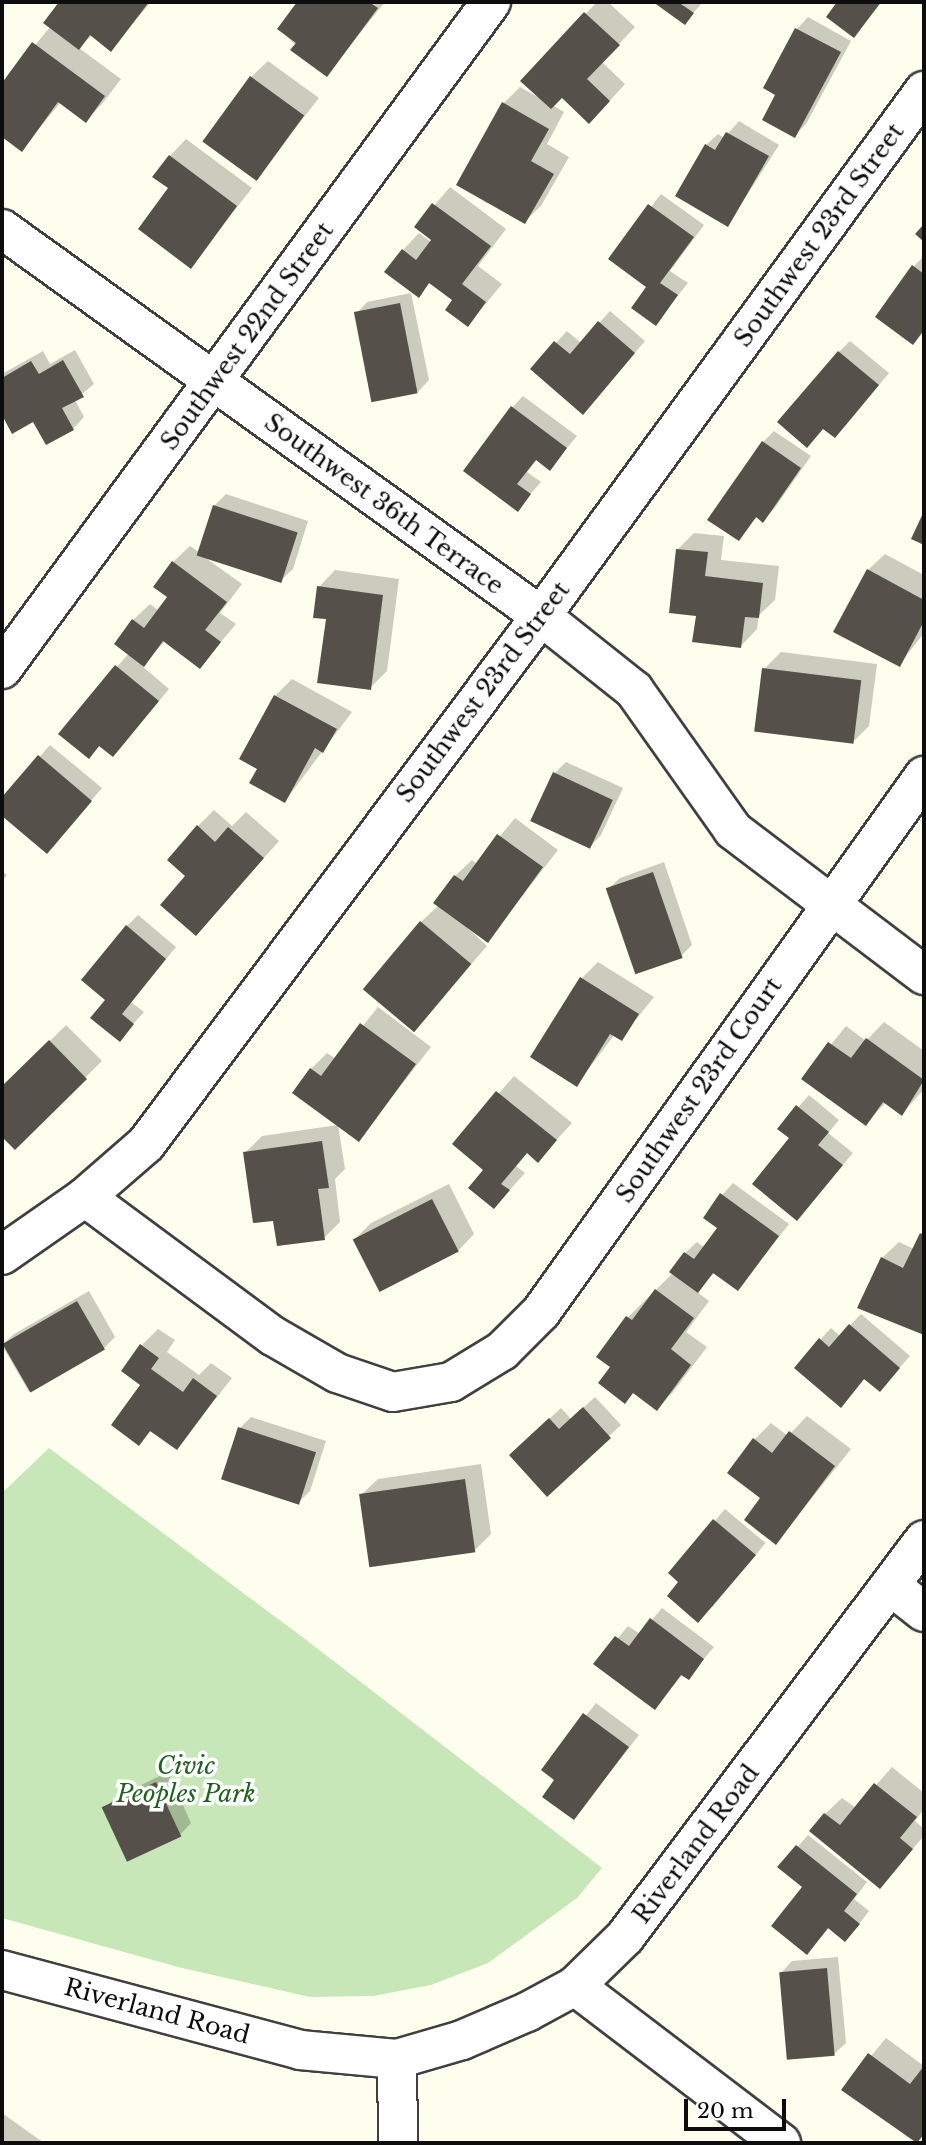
<!DOCTYPE html>
<html>
<head>
<meta charset="utf-8">
<style>
	body { margin:0 }
	#map { position:relative; width:926px; height:2145px; overflow:hidden; background:#fefeee; font-family:"Libre Baskerville",serif }
	div>[style] { position:absolute }
	[style*='--x'] { left:calc(var(--x)*1px); top:calc(var(--y)*1px); width:calc(var(--w)*1px); rotate:calc(var(--a)*1deg) }
	.green>* { inset:0; background:#c8e7b9 }
	.shadow>* { inset:0; background:#0003; transform-origin:0 0 }
	.building>* { inset:0; background:#55514a; transform-origin:0 0 }
	.roads { filter:drop-shadow(2px 0 #404040) drop-shadow(-2px 0 #404040) drop-shadow(0 2px #404040) drop-shadow(0 -2px #404040) }
	.minor>* { height:38px; margin:-19px; padding:0 19px; transform-origin:19px; border-radius:19px; background:#fff }
	span { translate:-50% -50%; white-space:nowrap; text-align:center; line-height:1.15; -webkit-text-stroke:7px #fff; paint-order:stroke }
	.street-label { font-size:24px; color:#0d0d0d }
	.park-label { font-size:24px; color:#216220; font-style:italic }
	.frame { position:absolute; inset:0; border:4px solid #0d0d0d; pointer-events:none }
	.scale { position:absolute; left:684px; top:2099px; width:102px; height:32px; box-sizing:border-box; border:4px solid #0d0d0d; border-top:0; padding-left:9px; font-size:21px; line-height:24px; white-space:nowrap; color:#0d0d0d; -webkit-text-stroke:5px #fff; paint-order:stroke }
</style>
</head>
<body>
<div id="map">
	<div class="green">
		<i style="clip-path:polygon(49px 1448px,305px 1639px,602px 1868px,577px 1898px,488px 1963px,431px 1985px,373px 1996px,310px 1997px,178px 1967px,2px 1918px,2px 1493px)"></i>
	</div>
	<div class="shadow">
		<i style="clip-path:polygon(61px 2px,151px 2px,111px 49px,92px 35px,79px 48px,121px 79px,102px 104px,86px 120px,61px 102px,21px 150px,2px 135px,2px 86px,50px 27px,45px 23px)"></i>
		<i style="clip-path:polygon(299px 2px,385px 2px,326px 75px,279px 29px)"></i>
		<i style="clip-path:polygon(597px 2px,608px 2px,635px 27px,602px 62px,625px 84px,606px 105px,562px 95px,552px 105px,564px 112px,547px 144px,569px 157px,541px 206px,524px 222px,504px 103px,520px 87px,538px 97px,522px 80px)"></i>
		<i style="clip-path:polygon(656px 2px,703px 2px,685px 22px)"></i>
		<i style="clip-path:polygon(839px 2px,882px 2px,854px 35px,828px 17px)"></i>
		<i style="clip-path:polygon(808px 17px,851px 41px,806px 124px,794px 136px,778px 94px,765px 88px,797px 29px)"></i>
		<i style="clip-path:polygon(268px 61px,319px 98px,256px 178px,251px 77px)"></i>
		<i style="clip-path:polygon(739px 121px,779px 145px,728px 225px,706px 145px,718px 134px,724px 138px)"></i>
		<i style="clip-path:polygon(186px 139px,252px 188px,191px 266px,170px 188px,170px 156px)"></i>
		<i style="clip-path:polygon(450px 187px,506px 229px,478px 266px,502px 284px,468px 325px,454px 300px,431px 282px,418px 295px,403px 250px,419px 233px,431px 242px,433px 239px,416px 227px)"></i>
		<i style="clip-path:polygon(661px 194px,704px 225px,670px 271px,688px 283px,655px 324px,649px 287px,611px 259px)"></i>
		<i style="clip-path:polygon(924px 256px,924px 331px,913px 343px,914px 266px)"></i>
		<i style="clip-path:polygon(411px 293px,429px 380px,418px 392px,356px 314px,367px 302px)"></i>
		<i style="clip-path:polygon(610px 311px,645px 341px,594px 401px,532px 369px,567px 331px,581px 343px)"></i>
		<i style="clip-path:polygon(850px 341px,889px 373px,846px 425px,839px 352px)"></i>
		<i style="clip-path:polygon(75px 350px,94px 384px,75px 400px,84px 417px,73px 429px,34px 420px,13px 431px,2px 411px,2px 374px,43px 351px,50px 364px)"></i>
		<i style="clip-path:polygon(523px 396px,577px 436px,550px 468px,537px 459px,527px 472px,541px 482px,517px 509px,512px 408px)"></i>
		<i style="clip-path:polygon(774px 431px,811px 456px,774px 509px,763px 520px,757px 517px,738px 539px,763px 442px)"></i>
		<i style="clip-path:polygon(226px 494px,308px 521px,293px 569px,281px 580px,203px 556px,242px 584px,220px 613px,236px 624px,200px 667px,165px 641px,142px 666px,169px 689px,124px 743px,101px 745px,89px 757px,60px 733px,129px 653px,133px 620px,150px 604px,159px 611px,170px 597px,173px 562px,190px 546px,199px 552px,214px 506px)"></i>
		<i style="clip-path:polygon(694px 533px,724px 536px,721px 560px,779px 566px,775px 600px,759px 615px,757px 629px,741px 646px,698px 615px,678px 549px)"></i>
		<i style="clip-path:polygon(885px 554px,924px 575px,924px 633px,899px 665px,868px 570px)"></i>
		<i style="clip-path:polygon(335px 570px,399px 579px,387px 671px,370px 688px,328px 618px,319px 587px)"></i>
		<i style="clip-path:polygon(781px 652px,877px 664px,869px 726px,852px 743px,764px 669px)"></i>
		<i style="clip-path:polygon(292px 679px,352px 712px,285px 801px,260px 769px,275px 696px)"></i>
		<i style="clip-path:polygon(50px 745px,102px 788px,47px 852px,2px 814px,2px 800px)"></i>
		<i style="clip-path:polygon(566px 762px,623px 788px,601px 835px,590px 847px,555px 773px)"></i>
		<i style="clip-path:polygon(214px 810px,232px 826px,246px 812px,279px 841px,196px 934px,188px 875px,198px 826px)"></i>
		<i style="clip-path:polygon(515px 818px,558px 850px,488px 940px,457px 918px,487px 946px,414px 1030px,421px 922px,439px 905px,455px 876px,472px 860px,477px 864px)"></i>
		<i style="clip-path:polygon(664px 862px,692px 945px,681px 956px,608px 889px,620px 878px)"></i>
		<i style="clip-path:polygon(2px 871px,7px 875px,2px 881px)"></i>
		<i style="clip-path:polygon(138px 915px,176px 947px,131px 1002px,144px 1012px,119px 1040px,107px 999px,127px 926px)"></i>
		<i style="clip-path:polygon(598px 962px,654px 997px,621px 1038px,615px 1034px,577px 1084px,581px 979px)"></i>
		<i style="clip-path:polygon(378px 1007px,431px 1047px,358px 1140px,311px 1069px,327px 1053px,336px 1059px)"></i>
		<i style="clip-path:polygon(884px 1022px,924px 1051px,924px 1089px,902px 1114px,886px 1102px,866px 1124px,803px 1079px,846px 1026px,866px 1041px)"></i>
		<i style="clip-path:polygon(66px 1025px,102px 1061px,15px 1147px,2px 1134px,2px 1089px)"></i>
		<i style="clip-path:polygon(514px 1076px,572px 1123px,538px 1160px,528px 1152px,516px 1166px,525px 1173px,494px 1207px,486px 1169px,455px 1144px)"></i>
		<i style="clip-path:polygon(809px 1095px,839px 1120px,828px 1133px,853px 1153px,797px 1218px,792px 1137px,780px 1128px)"></i>
		<i style="clip-path:polygon(338px 1125px,345px 1169px,335px 1179px,340px 1222px,324px 1238px,275px 1219px,245px 1153px,262px 1136px)"></i>
		<i style="clip-path:polygon(733px 1183px,789px 1224px,738px 1289px,715px 1272px,697px 1292px,709px 1301px,686px 1332px,707px 1347px,673px 1392px,657px 1408px,634px 1392px,625px 1402px,612px 1367px,598px 1356px,628px 1317px,673px 1273px,685px 1253px,697px 1242px,705px 1248px,719px 1228px,722px 1195px)"></i>
		<i style="clip-path:polygon(449px 1184px,474px 1234px,458px 1251px,354px 1240px,371px 1223px)"></i>
		<i style="clip-path:polygon(924px 1231px,924px 1333px,859px 1307px,882px 1258px,899px 1242px,914px 1249px)"></i>
		<i style="clip-path:polygon(89px 1291px,115px 1337px,104px 1348px,29px 1392px,2px 1345px,14px 1334px)"></i>
		<i style="clip-path:polygon(861px 1314px,910px 1356px,880px 1390px,865px 1378px,852px 1394px,820px 1340px,831px 1328px,840px 1336px)"></i>
		<i style="clip-path:polygon(158px 1329px,175px 1340px,167px 1352px,199px 1375px,211px 1363px,232px 1378px,177px 1448px,152px 1430px,139px 1443px,142px 1345px)"></i>
		<i style="clip-path:polygon(595px 1397px,621px 1425px,547px 1494px,522px 1444px,561px 1408px,571px 1419px)"></i>
		<i style="clip-path:polygon(807px 1416px,851px 1449px,776px 1543px,763px 1498px,754px 1440px,771px 1423px,788px 1436px)"></i>
		<i style="clip-path:polygon(251px 1417px,326px 1441px,310px 1491px,299px 1502px,240px 1428px)"></i>
		<i style="clip-path:polygon(481px 1464px,491px 1534px,474px 1551px,361px 1495px,378px 1479px)"></i>
		<i style="left:725px;top:1509px;width:53px;height:84px;rotate:40deg"></i>
		<i style="clip-path:polygon(662px 1608px,714px 1647px,688px 1678px,683px 1674px,655px 1708px,596px 1664px,628px 1626px,640px 1634px)"></i>
		<i style="clip-path:polygon(596px 1703px,639px 1735px,574px 1818px,556px 1780px,543px 1770px)"></i>
		<i style="clip-path:polygon(892px 1767px,924px 1793px,924px 1809px,915px 1821px,924px 1829px,924px 1836px,880px 1886px,825px 1814px,842px 1798px,856px 1808px)"></i>
		<i style="clip-path:polygon(168px 1772px,191px 1823px,180px 1835px,104px 1809px,116px 1797px)"></i>
		<i style="clip-path:polygon(808px 1835px,867px 1882px,854px 1899px,869px 1911px,856px 1928px,830px 1927px,807px 1953px,804px 1887px,780px 1867px)"></i>
		<i style="clip-path:polygon(838px 1957px,846px 2043px,834px 2054px,781px 1973px,792px 1961px)"></i>
		<i style="clip-path:polygon(886px 2038px,924px 2066px,924px 2135px,916px 2143px,843px 2090px)"></i>
		<i style="clip-path:polygon(2px 2113px,44px 2143px,2px 2143px)"></i>
	</div>
	<div class="building">
		<i style="clip-path:polygon(59px 2px,149px 2px,111px 52px,90px 35px,79px 50px,43px 23px)"></i>
		<i style="clip-path:polygon(297px 2px,369px 2px,378px 8px,327px 77px,290px 50px,296px 43px,277px 29px)"></i>
		<i style="clip-path:polygon(653px 2px,678px 2px,694px 13px,685px 25px)"></i>
		<i style="clip-path:polygon(837px 2px,881px 2px,854px 38px,826px 17px)"></i>
		<i style="clip-path:polygon(584px 12px,620px 45px,587px 79px,610px 101px,589px 124px,562px 98px,551px 109px,520px 81px)"></i>
		<i style="clip-path:polygon(795px 28px,841px 52px,795px 138px,762px 120px,775px 95px,763px 88px)"></i>
		<i style="clip-path:polygon(32px 42px,105px 96px,86px 123px,58px 102px,22px 152px,2px 137px,2px 83px)"></i>
		<i style="left:250px;top:76px;width:67px;height:81px;rotate:36deg"></i>
		<i style="clip-path:polygon(502px 102px,549px 129px,531px 161px,554px 174px,525px 224px,456px 185px)"></i>
		<i style="clip-path:polygon(726px 132px,769px 156px,728px 227px,675px 196px,705px 144px,715px 150px)"></i>
		<i style="clip-path:polygon(169px 155px,237px 206px,191px 269px,138px 229px,168px 188px,152px 177px)"></i>
		<i style="clip-path:polygon(432px 203px,491px 246px,462px 284px,486px 302px,468px 327px,445px 310px,452px 300px,429px 283px,419px 298px,384px 272px,402px 249px,416px 260px,431px 240px,414px 227px)"></i>
		<i style="clip-path:polygon(648px 204px,694px 237px,660px 283px,678px 295px,656px 326px,631px 308px,646px 287px,608px 259px)"></i>
		<i style="clip-path:polygon(924px 224px,924px 242px,915px 234px)"></i>
		<i style="clip-path:polygon(912px 265px,924px 274px,924px 330px,913px 345px,875px 317px)"></i>
		<i style="left:400px;top:303px;width:92px;height:47px;rotate:79deg"></i>
		<i style="clip-path:polygon(598px 321px,635px 353px,583px 415px,530px 369px,554px 341px,570px 354px)"></i>
		<i style="clip-path:polygon(838px 351px,879px 385px,835px 438px,823px 429px,807px 448px,777px 422px)"></i>
		<i style="clip-path:polygon(63px 360px,84px 397px,62px 408px,74px 430px,46px 445px,33px 422px,12px 434px,2px 415px,2px 378px,31px 361px,39px 374px)"></i>
		<i style="clip-path:polygon(511px 406px,567px 448px,550px 471px,536px 460px,517px 484px,531px 494px,518px 512px,463px 471px)"></i>
		<i style="clip-path:polygon(762px 441px,801px 468px,763px 523px,756px 517px,739px 541px,707px 520px)"></i>
		<i style="left:213px;top:505px;width:89px;height:53px;rotate:18deg"></i>
		<i style="clip-path:polygon(924px 511px,924px 545px,911px 539px)"></i>
		<i style="clip-path:polygon(676px 549px,708px 552px,705px 576px,763px 583px,759px 618px,745px 617px,741px 648px,692px 642px,696px 616px,669px 613px)"></i>
		<i style="clip-path:polygon(172px 561px,227px 602px,205px 630px,221px 642px,200px 669px,163px 641px,144px 667px,114px 644px,132px 619px,144px 628px,167px 597px,153px 587px)"></i>
		<i style="clip-path:polygon(867px 569px,924px 600px,924px 621px,900px 667px,833px 632px)"></i>
		<i style="clip-path:polygon(317px 586px,383px 595px,371px 690px,317px 683px,326px 619px,313px 618px)"></i>
		<i style="clip-path:polygon(115px 665px,159px 701px,113px 757px,99px 746px,89px 759px,58px 734px)"></i>
		<i style="left:762px;top:668px;width:100px;height:64px;rotate:7deg"></i>
		<i style="clip-path:polygon(274px 695px,337px 729px,323px 753px,315px 748px,285px 803px,249px 783px,257px 769px,239px 759px)"></i>
		<i style="clip-path:polygon(38px 755px,92px 801px,47px 854px,2px 816px,2px 797px)"></i>
		<i style="left:553px;top:772px;width:66px;height:54px;rotate:25deg"></i>
		<i style="clip-path:polygon(197px 825px,215px 842px,228px 827px,264px 858px,196px 936px,160px 905px,185px 876px,167px 860px)"></i>
		<i style="clip-path:polygon(497px 834px,543px 867px,488px 943px,433px 903px,454px 875px,463px 881px)"></i>
		<i style="left:653px;top:872px;width:91px;height:50px;rotate:71deg"></i>
		<i style="left:420px;top:921px;width:67px;height:89px;rotate:40deg"></i>
		<i style="clip-path:polygon(126px 925px,166px 959px,122px 1014px,134px 1024px,120px 1042px,90px 1018px,105px 1000px,81px 980px)"></i>
		<i style="clip-path:polygon(580px 977px,639px 1014px,622px 1041px,610px 1034px,577px 1087px,530px 1057px)"></i>
		<i style="clip-path:polygon(360px 1023px,416px 1064px,359px 1142px,292px 1093px,310px 1068px,321px 1076px)"></i>
		<i style="clip-path:polygon(866px 1038px,924px 1080px,902px 1116px,883px 1102px,866px 1126px,801px 1079px,828px 1042px,851px 1058px)"></i>
		<i style="clip-path:polygon(49px 1040px,87px 1079px,15px 1150px,2px 1137px,2px 1086px)"></i>
		<i style="clip-path:polygon(496px 1091px,557px 1140px,538px 1163px,527px 1153px,501px 1184px,510px 1190px,494px 1209px,468px 1188px,483px 1170px,452px 1144px)"></i>
		<i style="clip-path:polygon(796px 1105px,829px 1132px,818px 1145px,843px 1165px,797px 1221px,752px 1184px,789px 1138px,777px 1129px)"></i>
		<i style="clip-path:polygon(322px 1141px,329px 1188px,318px 1189px,325px 1240px,277px 1246px,273px 1221px,253px 1223px,243px 1152px)"></i>
		<i style="clip-path:polygon(720px 1193px,779px 1236px,738px 1291px,713px 1273px,698px 1293px,669px 1272px,684px 1252px,694px 1259px,717px 1228px,703px 1218px)"></i>
		<i style="left:432px;top:1199px;width:59px;height:89px;rotate:63deg"></i>
		<i style="clip-path:polygon(920px 1233px,924px 1235px,924px 1335px,857px 1308px,881px 1257px,903px 1268px)"></i>
		<i style="clip-path:polygon(655px 1289px,694px 1318px,671px 1349px,691px 1365px,657px 1411px,633px 1393px,625px 1404px,598px 1383px,610px 1367px,596px 1357px,626px 1316px,632px 1320px)"></i>
		<i style="left:77px;top:1301px;width:56px;height:86px;rotate:60deg"></i>
		<i style="clip-path:polygon(849px 1324px,900px 1368px,880px 1392px,864px 1379px,841px 1408px,794px 1368px,819px 1338px,829px 1347px)"></i>
		<i style="clip-path:polygon(140px 1344px,159px 1358px,151px 1369px,183px 1392px,193px 1378px,217px 1396px,177px 1450px,150px 1431px,139px 1446px,111px 1425px,140px 1385px,121px 1371px)"></i>
		<i style="clip-path:polygon(583px 1407px,611px 1438px,547px 1497px,509px 1455px,549px 1418px,559px 1429px)"></i>
		<i style="left:238px;top:1427px;width:82px;height:55px;rotate:18deg"></i>
		<i style="clip-path:polygon(789px 1431px,835px 1466px,776px 1545px,744px 1520px,760px 1498px,727px 1473px,753px 1438px,772px 1453px)"></i>
		<i style="left:465px;top:1479px;width:74px;height:107px;rotate:82deg"></i>
		<i style="clip-path:polygon(713px 1519px,756px 1555px,698px 1623px,667px 1596px,678px 1582px,668px 1573px)"></i>
		<i style="clip-path:polygon(650px 1618px,704px 1659px,689px 1680px,681px 1675px,655px 1710px,593px 1664px,615px 1636px,629px 1646px)"></i>
		<i style="clip-path:polygon(583px 1713px,629px 1747px,574px 1820px,542px 1797px,554px 1780px,541px 1770px)"></i>
		<i style="left:156px;top:1782px;width:60px;height:60px;rotate:65deg"></i>
		<i style="clip-path:polygon(874px 1783px,917px 1817px,900px 1838px,913px 1849px,880px 1889px,809px 1831px,824px 1813px,840px 1825px)"></i>
		<i style="clip-path:polygon(796px 1845px,857px 1894px,844px 1911px,860px 1924px,845px 1942px,828px 1928px,807px 1955px,771px 1926px,802px 1887px,777px 1867px)"></i>
		<i style="left:827px;top:1968px;width:88px;height:48px;rotate:85deg"></i>
		<i style="clip-path:polygon(868px 2053px,910px 2084px,924px 2066px,924px 2134px,917px 2143px,841px 2090px)"></i>
	</div>
	<div class="roads">
		<div class="minor">
			<i style="--x:2;--y:229;--w:664;--a:35.68"></i>
			<i style="--x:541;--y:616;--w:119;--a:38.5"></i>
			<i style="--x:634;--y:690;--w:171;--a:54.7"></i>
			<i style="--x:733;--y:830;--w:240;--a:37.2"></i>
			<i style="--x:2;--y:669;--w:827;--a:-53.75"></i>
			<i style="--x:85;--y:1197;--w:234;--a:36.5"></i>
			<i style="--x:273;--y:1336;--w:74;--a:30"></i>
			<i style="--x:337;--y:1373;--w:59;--a:18.7"></i>
			<i style="--x:393;--y:1392;--w:59;--a:-9.8"></i>
			<i style="--x:451;--y:1382;--w:60;--a:-31.3"></i>
			<i style="--x:502;--y:1351;--w:55;--a:-45"></i>
			<i style="--x:541;--y:1312;--w:659;--a:-54.45"></i>
			<i style="--x:2;--y:1255;--w:101;--a:-34.9"></i>
			<i style="--x:85;--y:1197;--w:81;--a:-41"></i>
			<i style="--x:146;--y:1144;--w:659;--a:-53.2"></i>
			<i style="--x:541;--y:616;--w:650;--a:-53.89"></i>
			<i style="--x:891;--y:1586;--w:42;--a:38.2"></i>
			<i style="--x:2;--y:1970;--w:309;--a:15"></i>
			<i style="--x:300;--y:2050;--w:97;--a:5.3"></i>
			<i style="--x:397;--y:2059;--w:68;--a:-16.3"></i>
			<i style="--x:462;--y:2040;--w:71;--a:-23.3"></i>
			<i style="--x:527;--y:2012;--w:55;--a:-28.4"></i>
			<i style="--x:575;--y:1986;--w:70;--a:-44.4"></i>
			<i style="--x:625;--y:1937;--w:497;--a:-53"></i>
			<i style="--x:575;--y:1986;--w:259;--a:37.3"></i>
			<i style="--x:397;--y:2059;--w:84;--a:89.3"></i>
		</div>
	</div>
	<div class="street-label">
		<span style="left:819px;top:235px;rotate:-54deg">Southwest 23rd Street</span>
		<span style="left:247px;top:336px;rotate:-54deg">Southwest 22nd Street</span>
		<span style="left:384px;top:504px;rotate:36deg">Southwest 36th Terrace</span>
		<span style="left:483px;top:692px;rotate:-53deg">Southwest 23rd Street</span>
		<span style="left:699px;top:1090px;rotate:-55deg">Southwest 23rd Court</span>
		<span style="left:696px;top:1844px;rotate:-53deg">Riverland Road</span>
		<span style="left:157px;top:2011px;rotate:15deg">Riverland Road</span>
	</div>
	<div class="park-label">
		<span style="left:186px;top:1780px">Civic<br>Peoples Park</span>
	</div>
	<div class="frame"></div>
	<div class="scale">20 m</div>
</div>
</body>
</html>
